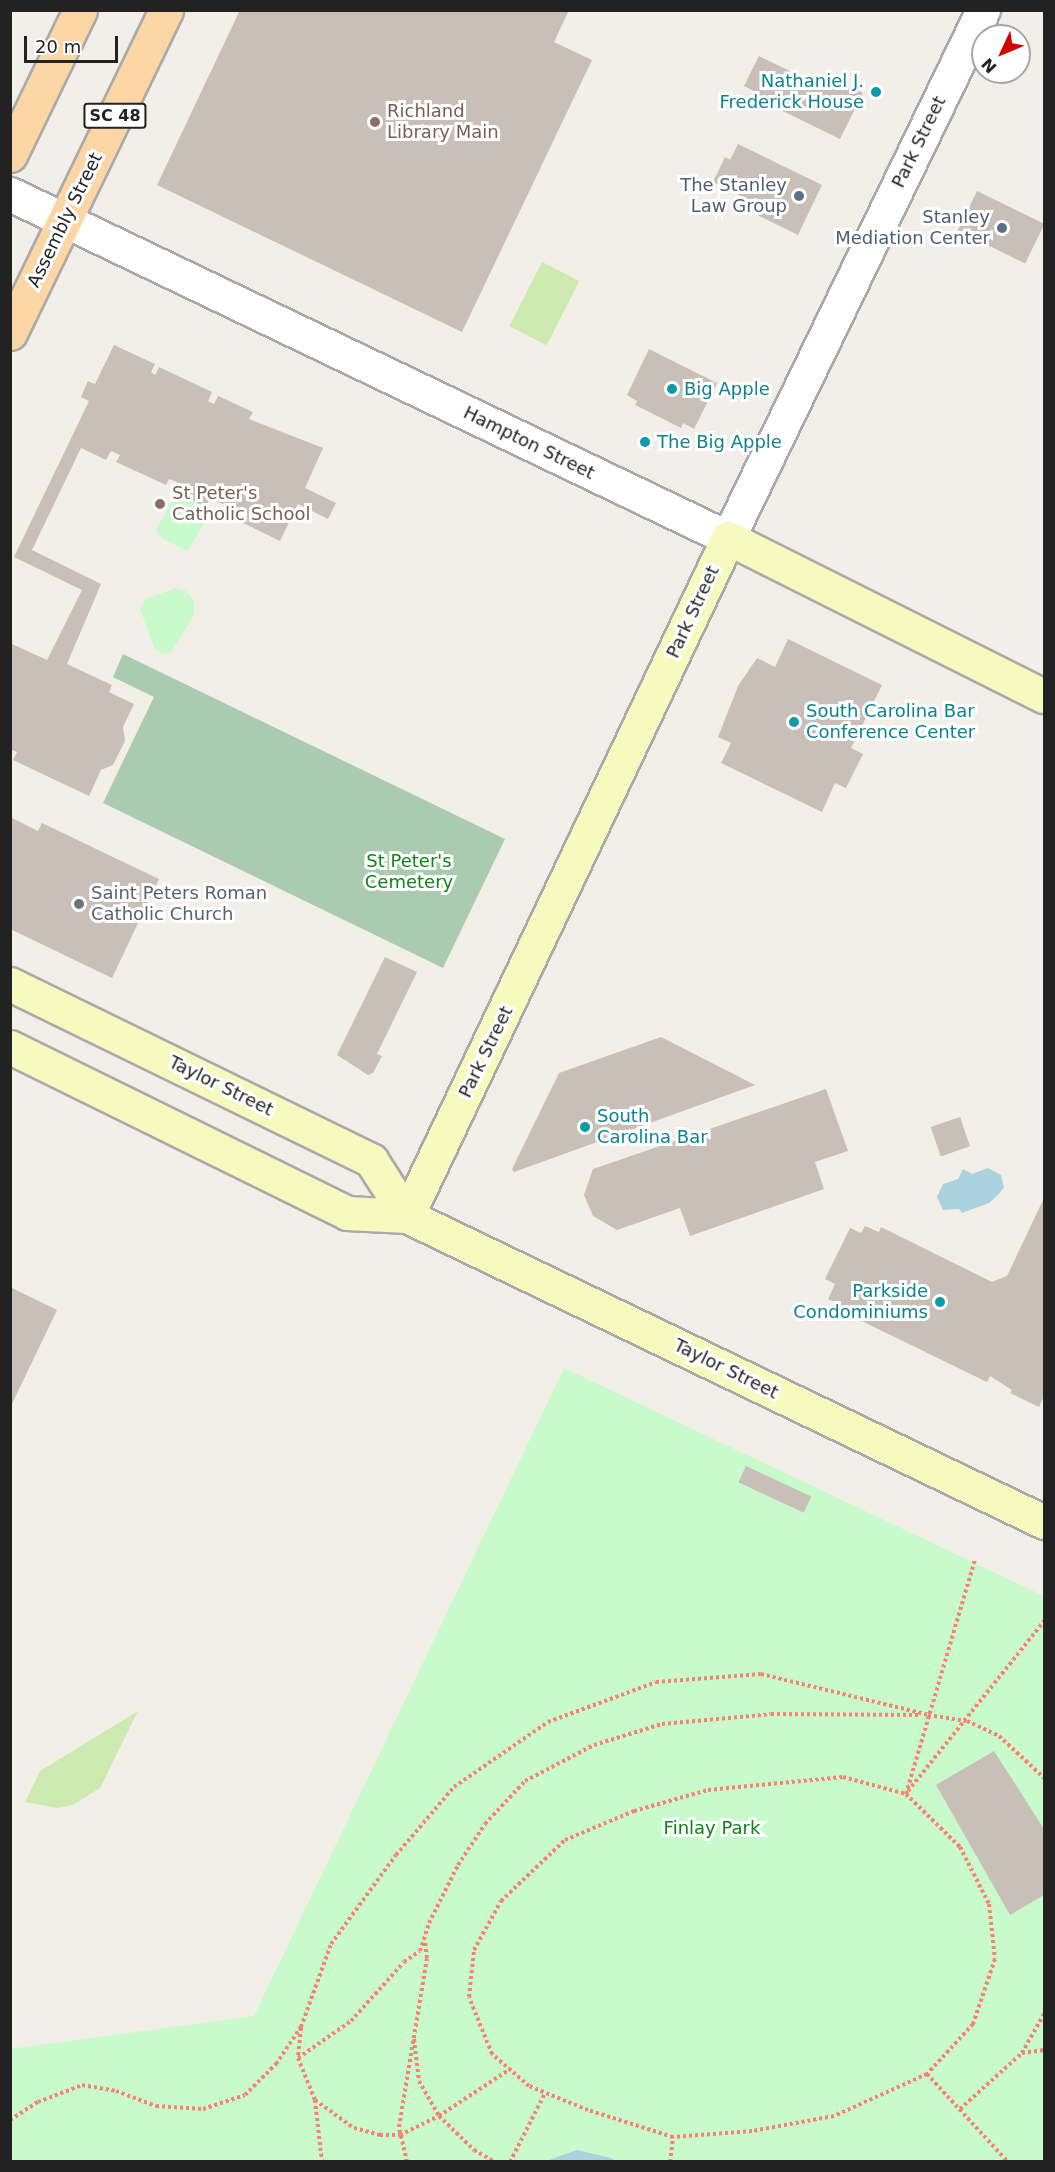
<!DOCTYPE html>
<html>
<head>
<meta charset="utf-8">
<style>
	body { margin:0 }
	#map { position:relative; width:1055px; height:2172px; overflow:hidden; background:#f2efe9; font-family:"DejaVu Sans",sans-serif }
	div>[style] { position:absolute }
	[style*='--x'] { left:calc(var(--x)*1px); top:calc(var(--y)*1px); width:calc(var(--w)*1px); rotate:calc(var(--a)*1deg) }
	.grass>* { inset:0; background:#cdebb0; transform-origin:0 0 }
	.cemetery>* { inset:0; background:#aacbaf }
	.park>* { inset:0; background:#c8facc }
	.water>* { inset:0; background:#aad3df }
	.building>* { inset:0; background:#c7bfb8; transform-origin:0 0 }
	.path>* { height:4px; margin-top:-2px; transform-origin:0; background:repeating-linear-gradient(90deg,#fa8072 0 3px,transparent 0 6px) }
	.roads { filter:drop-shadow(2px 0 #a9a9a9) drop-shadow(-2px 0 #a9a9a9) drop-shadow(0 2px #a9a9a9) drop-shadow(0 -2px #a9a9a9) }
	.tertiary>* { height:33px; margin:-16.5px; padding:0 16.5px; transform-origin:16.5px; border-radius:16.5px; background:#fff }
	.secondary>* { height:33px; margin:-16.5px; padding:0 16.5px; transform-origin:16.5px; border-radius:16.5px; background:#f7fabf }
	.primary>* { height:33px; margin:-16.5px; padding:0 16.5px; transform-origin:16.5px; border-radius:16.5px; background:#fcd6a4 }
	.dots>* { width:16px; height:16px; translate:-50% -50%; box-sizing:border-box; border:3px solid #fff; border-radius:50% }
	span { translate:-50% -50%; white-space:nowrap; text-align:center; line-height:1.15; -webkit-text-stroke:6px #fff; paint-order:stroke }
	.shield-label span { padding:2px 4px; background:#fff; border:2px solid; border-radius:4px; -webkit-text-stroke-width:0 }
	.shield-label { font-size:16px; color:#222; font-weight:700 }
	.culture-label { font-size:18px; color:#0d838f }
	.right { translate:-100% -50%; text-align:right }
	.left { translate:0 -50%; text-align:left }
	.education-label { font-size:18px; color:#785e54 }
	.street-label { font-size:18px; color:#222 }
	.service-label { font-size:18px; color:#4e5e75 }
	.park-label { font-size:18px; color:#0c8416 }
	.worship-label { font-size:18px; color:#5b616d }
	.frame { position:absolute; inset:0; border:12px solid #222; pointer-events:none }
	.north { position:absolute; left:971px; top:24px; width:60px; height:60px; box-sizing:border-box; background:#fff; border:2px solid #a7a7a7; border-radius:50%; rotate:226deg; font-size:16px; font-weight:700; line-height:24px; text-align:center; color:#222 }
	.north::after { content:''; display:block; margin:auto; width:21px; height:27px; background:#d40000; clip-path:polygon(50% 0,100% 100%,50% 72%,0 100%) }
	.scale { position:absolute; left:24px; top:36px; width:94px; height:27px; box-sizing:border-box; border:3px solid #222; border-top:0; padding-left:8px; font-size:18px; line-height:21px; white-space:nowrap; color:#222; -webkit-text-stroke:4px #fff; paint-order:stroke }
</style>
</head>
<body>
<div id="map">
	<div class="grass">
		<i style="left:542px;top:262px;width:42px;height:72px;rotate:27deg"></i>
		<i style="clip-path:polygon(138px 1711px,100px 1788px,73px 1805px,57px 1808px,25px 1802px,40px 1771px)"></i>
	</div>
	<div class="cemetery">
		<i style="clip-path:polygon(123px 654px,505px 839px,443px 968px,103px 803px,154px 697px,113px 677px)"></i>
	</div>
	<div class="park">
		<i style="clip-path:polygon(185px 499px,201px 507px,207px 518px,188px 551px,163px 539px,156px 530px,171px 503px)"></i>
		<i style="clip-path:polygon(175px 588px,186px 591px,194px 601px,194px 615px,171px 652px,162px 654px,155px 649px,140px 609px,144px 600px)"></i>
		<i style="clip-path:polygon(564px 1368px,1044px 1596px,1044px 2161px,11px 2161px,10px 2049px,254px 2016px)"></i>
	</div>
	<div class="water">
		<i style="clip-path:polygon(988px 1168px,1001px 1175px,1004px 1187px,999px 1194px,989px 1203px,962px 1213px,959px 1209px,943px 1210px,937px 1197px,943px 1184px,958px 1179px,963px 1169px,972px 1174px)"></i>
		<i style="clip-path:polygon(577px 2150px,611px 2158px,616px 2161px,546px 2161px)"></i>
	</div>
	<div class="building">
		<i style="clip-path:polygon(240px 10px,569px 10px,554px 42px,592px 60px,462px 332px,157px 185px)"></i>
		<i style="clip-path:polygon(759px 56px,821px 86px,827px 75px,863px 93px,840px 139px,756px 98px,758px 93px,744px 86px)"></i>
		<i style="clip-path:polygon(738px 144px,822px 185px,798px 235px,745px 209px,749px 200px,713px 182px,725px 157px,730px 160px)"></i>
		<i style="left:977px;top:191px;width:75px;height:44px;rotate:26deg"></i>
		<i style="clip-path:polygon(114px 345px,155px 364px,151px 372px,155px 375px,159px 367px,212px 392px,208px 401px,214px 404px,218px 396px,253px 412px,249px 419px,323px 448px,305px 488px,336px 503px,328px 519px,298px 504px,280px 541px,241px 522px,244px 514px,210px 498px,206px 507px,173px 491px,177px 482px,169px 479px,166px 485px,116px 462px,120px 455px,111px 451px,106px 460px,81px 448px,32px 550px,101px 584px,67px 664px,112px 685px,109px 692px,134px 704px,123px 727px,125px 741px,113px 765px,101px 770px,89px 796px,13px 760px,17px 752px,10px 749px,10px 643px,47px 660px,82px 590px,14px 557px,89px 401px,81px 397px,88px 381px,95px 384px)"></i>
		<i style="clip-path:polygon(649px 349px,717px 383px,694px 429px,683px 423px,681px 428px,635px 405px,637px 401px,627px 395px)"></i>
		<i style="clip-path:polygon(788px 639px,882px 685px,851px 748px,863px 754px,846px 788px,835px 783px,822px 812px,721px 763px,731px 743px,718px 737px,738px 686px,757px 658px,775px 667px)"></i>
		<i style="clip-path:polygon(10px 817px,38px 831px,42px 823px,159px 879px,112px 978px,10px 929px)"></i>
		<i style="clip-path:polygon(385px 957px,417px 972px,377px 1054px,382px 1056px,373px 1073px,368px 1075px,337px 1055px)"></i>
		<i style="clip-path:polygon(661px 1037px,755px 1085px,514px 1172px,512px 1169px,559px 1073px)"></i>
		<i style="clip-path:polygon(826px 1089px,848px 1151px,815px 1162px,824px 1189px,690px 1236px,680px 1208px,617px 1230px,593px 1216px,584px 1195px,593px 1169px)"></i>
		<i style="left:960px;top:1117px;width:31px;height:31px;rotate:71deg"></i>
		<i style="clip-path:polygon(1044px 1198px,1044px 1396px,1039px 1407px,1010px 1393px,1012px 1390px,990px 1376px,987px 1382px,839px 1310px,841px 1305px,828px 1299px,835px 1284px,825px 1279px,850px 1228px,861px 1233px,865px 1226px,879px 1232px,881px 1227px,992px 1282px,1007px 1276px)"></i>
		<i style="clip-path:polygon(10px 1287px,57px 1310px,10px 1408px)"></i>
		<i style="left:746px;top:1466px;width:72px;height:18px;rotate:25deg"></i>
		<i style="clip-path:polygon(994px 1751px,1044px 1829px,1044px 1895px,1010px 1915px,936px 1785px)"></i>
	</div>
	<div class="path">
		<i style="--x:928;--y:1715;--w:39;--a:9"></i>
		<i style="--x:967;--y:1721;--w:35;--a:25"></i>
		<i style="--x:999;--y:1736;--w:62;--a:43"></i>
		<i style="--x:843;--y:1777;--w:65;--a:15.1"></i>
		<i style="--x:906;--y:1794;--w:76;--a:44.5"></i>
		<i style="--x:960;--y:1847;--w:64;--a:63"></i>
		<i style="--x:989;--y:1904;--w:55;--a:83.8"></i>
		<i style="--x:995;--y:1959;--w:69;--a:108.7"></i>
		<i style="--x:973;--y:2024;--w:68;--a:132.6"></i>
		<i style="--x:927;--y:2074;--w:102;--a:155.7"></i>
		<i style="--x:834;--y:2116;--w:83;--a:169.6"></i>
		<i style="--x:752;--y:2131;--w:79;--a:175.7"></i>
		<i style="--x:673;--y:2137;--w:89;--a:-162.4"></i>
		<i style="--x:588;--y:2110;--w:64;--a:-157.9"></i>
		<i style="--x:529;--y:2086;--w:49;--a:-139.1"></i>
		<i style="--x:492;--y:2054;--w:61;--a:-112"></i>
		<i style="--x:469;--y:1997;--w:47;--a:-83.9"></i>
		<i style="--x:474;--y:1950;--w:56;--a:-61.1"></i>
		<i style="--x:501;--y:1901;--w:88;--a:-43.6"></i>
		<i style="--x:565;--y:1840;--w:75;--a:-22.8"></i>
		<i style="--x:634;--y:1811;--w:77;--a:-15.8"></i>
		<i style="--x:708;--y:1790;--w:136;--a:-5.5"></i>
		<i style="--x:908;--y:1791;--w:218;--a:-51.3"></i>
		<i style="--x:906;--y:1794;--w:245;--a:-73.6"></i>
		<i style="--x:301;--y:2028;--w:30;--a:96"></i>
		<i style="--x:298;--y:2058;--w:45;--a:68"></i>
		<i style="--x:315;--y:2100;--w:62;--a:83.6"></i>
		<i style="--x:414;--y:2039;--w:42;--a:83.2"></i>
		<i style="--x:419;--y:2081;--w:40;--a:60.3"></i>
		<i style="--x:439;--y:2116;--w:49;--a:44.2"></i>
		<i style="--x:474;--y:2150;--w:24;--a:30"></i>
		<i style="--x:1022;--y:2053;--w:22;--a:-8"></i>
		<i style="--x:298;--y:2058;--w:65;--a:-34.9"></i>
		<i style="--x:351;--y:2021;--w:79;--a:-48.1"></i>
		<i style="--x:404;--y:1962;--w:19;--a:-35"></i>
		<i style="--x:420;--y:1951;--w:29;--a:-72"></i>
		<i style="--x:429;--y:1923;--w:65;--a:-63.4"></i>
		<i style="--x:458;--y:1865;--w:49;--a:-56.6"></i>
		<i style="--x:485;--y:1824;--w:59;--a:-47.1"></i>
		<i style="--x:525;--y:1781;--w:78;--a:-27.6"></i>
		<i style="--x:594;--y:1745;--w:71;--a:-17.2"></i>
		<i style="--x:662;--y:1724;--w:109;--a:-5.2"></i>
		<i style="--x:771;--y:1714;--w:149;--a:0.4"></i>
		<i style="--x:927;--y:2074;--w:120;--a:47.4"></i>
		<i style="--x:315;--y:2100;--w:48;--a:35.7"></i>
		<i style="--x:354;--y:2128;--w:27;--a:15"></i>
		<i style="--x:380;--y:2135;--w:20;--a:0"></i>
		<i style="--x:400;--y:2135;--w:43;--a:-26"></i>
		<i style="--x:439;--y:2116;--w:85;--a:-33.5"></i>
		<i style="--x:960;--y:2109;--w:84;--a:-42.1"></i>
		<i style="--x:1022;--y:2053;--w:45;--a:-60.6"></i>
		<i style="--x:10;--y:2120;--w:33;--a:-33"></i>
		<i style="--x:38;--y:2102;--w:47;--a:-21.1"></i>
		<i style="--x:82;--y:2085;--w:35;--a:10"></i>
		<i style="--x:116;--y:2091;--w:43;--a:20.6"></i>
		<i style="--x:156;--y:2106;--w:47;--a:3.7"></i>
		<i style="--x:203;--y:2109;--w:44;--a:-18.4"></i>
		<i style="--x:245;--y:2095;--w:44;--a:-45"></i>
		<i style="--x:276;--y:2064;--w:45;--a:-56"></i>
		<i style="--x:301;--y:2027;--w:88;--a:-70.1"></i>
		<i style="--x:331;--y:1944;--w:110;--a:-53.9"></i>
		<i style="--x:396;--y:1855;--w:89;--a:-49.5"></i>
		<i style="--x:454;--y:1787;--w:114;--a:-34.7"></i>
		<i style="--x:548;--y:1722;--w:115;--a:-20.3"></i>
		<i style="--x:656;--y:1682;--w:105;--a:-4.4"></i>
		<i style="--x:761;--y:1674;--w:173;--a:13.7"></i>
		<i style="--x:407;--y:2162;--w:36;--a:-103"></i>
		<i style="--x:399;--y:2127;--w:171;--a:-80.6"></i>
		<i style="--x:427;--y:1958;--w:17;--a:-97"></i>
		<i style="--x:510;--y:2162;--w:77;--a:-63.1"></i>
		<i style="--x:670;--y:2162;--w:25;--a:-83"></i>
	</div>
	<div class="roads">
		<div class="tertiary">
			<i style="--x:10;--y:194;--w:796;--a:25.6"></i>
			<i style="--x:728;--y:538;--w:586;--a:-64.22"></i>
		</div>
		<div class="secondary">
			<i style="--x:10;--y:984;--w:402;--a:26"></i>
			<i style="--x:371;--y:1160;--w:67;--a:57.3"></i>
			<i style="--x:10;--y:1047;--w:376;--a:26.2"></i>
			<i style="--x:347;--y:1213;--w:60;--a:2.9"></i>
			<i style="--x:407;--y:1216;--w:707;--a:25.66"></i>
			<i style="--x:407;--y:1216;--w:750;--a:-64.66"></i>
			<i style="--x:728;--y:538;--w:353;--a:26.6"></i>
		</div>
		<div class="primary">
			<i style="--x:10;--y:155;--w:161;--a:-64.2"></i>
			<i style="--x:10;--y:333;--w:359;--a:-64.2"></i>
		</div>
	</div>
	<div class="dots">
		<i style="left:876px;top:92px;background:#0f9aa8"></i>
		<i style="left:375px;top:122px;background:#8d6e63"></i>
		<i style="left:799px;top:196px;background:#5c6f8a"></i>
		<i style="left:1002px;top:228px;background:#5c6f8a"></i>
		<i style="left:672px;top:389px;background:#0f9aa8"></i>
		<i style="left:645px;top:442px;background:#0f9aa8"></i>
		<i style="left:160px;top:504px;background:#8d6e63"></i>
		<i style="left:794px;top:722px;background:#0f9aa8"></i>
		<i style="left:79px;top:904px;background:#6b7280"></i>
		<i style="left:585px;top:1127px;background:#0f9aa8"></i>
		<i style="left:940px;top:1302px;background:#0f9aa8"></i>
	</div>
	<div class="shield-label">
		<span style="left:115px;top:116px">SC 48</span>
	</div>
	<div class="culture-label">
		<span class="right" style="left:864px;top:92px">Nathaniel J.<br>Frederick House</span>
		<span class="left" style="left:684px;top:389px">Big Apple</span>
		<span class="left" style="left:657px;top:442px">The Big Apple</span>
		<span class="left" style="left:806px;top:722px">South Carolina Bar<br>Conference Center</span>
		<span class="left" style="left:597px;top:1127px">South<br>Carolina Bar</span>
		<span class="right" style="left:928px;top:1302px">Parkside<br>Condominiums</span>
	</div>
	<div class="education-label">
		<span class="left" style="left:387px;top:122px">Richland<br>Library Main</span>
		<span class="left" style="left:172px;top:504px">St Peter's<br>Catholic School</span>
	</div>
	<div class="street-label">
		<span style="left:919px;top:142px;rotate:-64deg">Park Street</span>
		<span style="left:65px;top:220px;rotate:-64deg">Assembly Street</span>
		<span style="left:529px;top:443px;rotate:26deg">Hampton Street</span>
		<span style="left:693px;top:612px;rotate:-65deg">Park Street</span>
		<span style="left:486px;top:1052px;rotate:-64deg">Park Street</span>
		<span style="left:221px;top:1086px;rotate:26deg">Taylor Street</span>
		<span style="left:726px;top:1369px;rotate:26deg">Taylor Street</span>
	</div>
	<div class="service-label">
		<span class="right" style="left:787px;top:196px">The Stanley<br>Law Group</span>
		<span class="right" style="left:990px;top:228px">Stanley<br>Mediation Center</span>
	</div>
	<div class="park-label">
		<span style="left:409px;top:872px">St Peter's<br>Cemetery</span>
		<span style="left:712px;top:1828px">Finlay Park</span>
	</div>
	<div class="worship-label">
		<span class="left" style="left:91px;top:904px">Saint Peters Roman<br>Catholic Church</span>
	</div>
	<div class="frame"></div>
	<div class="north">N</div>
	<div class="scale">20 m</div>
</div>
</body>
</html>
